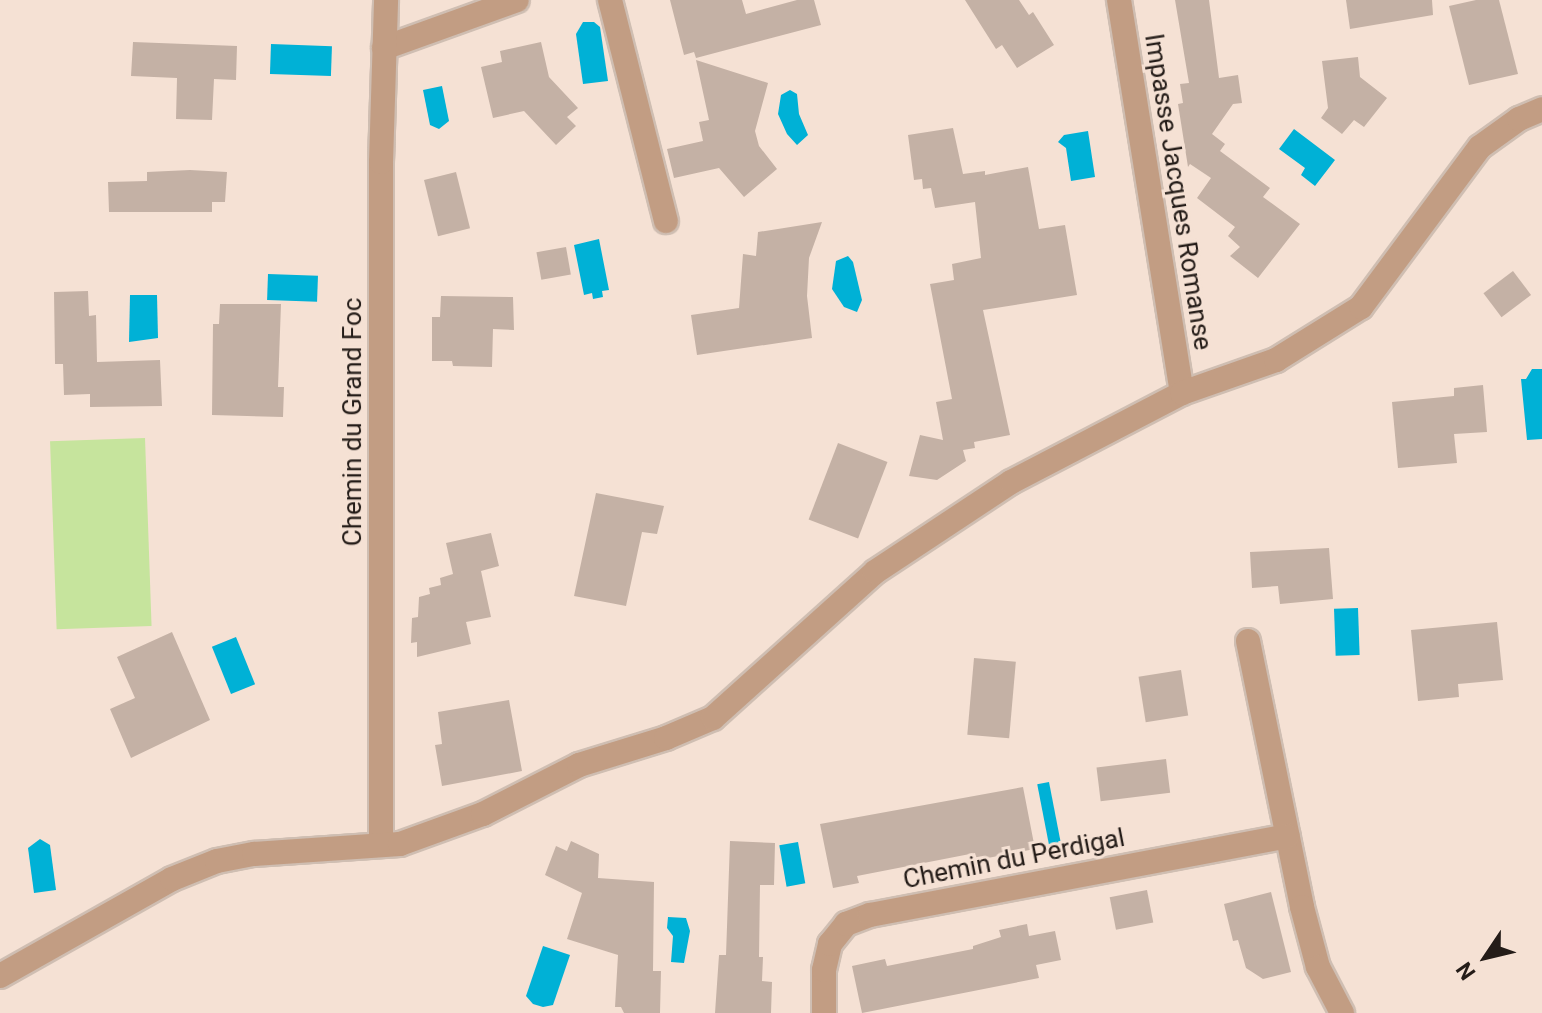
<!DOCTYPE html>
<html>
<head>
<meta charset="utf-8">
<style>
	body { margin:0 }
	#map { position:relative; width:1542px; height:1013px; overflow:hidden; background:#f5e1d4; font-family:Roboto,sans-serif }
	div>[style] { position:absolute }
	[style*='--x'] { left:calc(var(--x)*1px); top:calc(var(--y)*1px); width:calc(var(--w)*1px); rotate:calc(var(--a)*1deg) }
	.green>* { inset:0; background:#c6e49d; transform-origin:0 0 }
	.water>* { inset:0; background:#00b1d6; transform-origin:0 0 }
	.building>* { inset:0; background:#c4b1a5; transform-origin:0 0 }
	.roads { filter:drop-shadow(2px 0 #cfbeb2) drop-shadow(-2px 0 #cfbeb2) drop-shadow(0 2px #cfbeb2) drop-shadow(0 -2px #cfbeb2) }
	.minor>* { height:24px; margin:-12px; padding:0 12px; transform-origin:12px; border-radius:12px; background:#c29d83 }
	span { translate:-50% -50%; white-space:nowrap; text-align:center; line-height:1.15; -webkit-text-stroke:6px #f5e1d4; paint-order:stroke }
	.street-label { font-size:26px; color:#241c18 }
	.north { position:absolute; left:1446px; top:917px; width:80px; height:80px; -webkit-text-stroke:6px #f5e1d4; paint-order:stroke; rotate:235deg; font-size:22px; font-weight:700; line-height:32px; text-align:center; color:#241c18 }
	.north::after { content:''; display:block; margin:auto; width:28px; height:36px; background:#241c18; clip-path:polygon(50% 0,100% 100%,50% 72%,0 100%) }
</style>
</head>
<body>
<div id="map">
	<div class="green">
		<i style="left:145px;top:438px;width:188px;height:95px;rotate:88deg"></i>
	</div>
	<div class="water">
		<i style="clip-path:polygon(583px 22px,594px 22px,600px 27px,608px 81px,583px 84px,576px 34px)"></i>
		<i style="left:271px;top:44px;width:61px;height:30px;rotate:2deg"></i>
		<i style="clip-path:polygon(442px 86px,449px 121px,439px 129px,430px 125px,423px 90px)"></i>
		<i style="clip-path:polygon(790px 90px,797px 94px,799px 114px,808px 135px,797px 145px,787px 134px,778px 114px,781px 95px)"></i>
		<i style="clip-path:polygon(1294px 129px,1335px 160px,1315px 186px,1301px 175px,1305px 168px,1279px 149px)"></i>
		<i style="clip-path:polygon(1088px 131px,1095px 177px,1071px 181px,1066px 148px,1058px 142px,1064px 135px)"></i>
		<i style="clip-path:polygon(599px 239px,609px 290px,602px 291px,603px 297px,593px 299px,592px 293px,584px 295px,574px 245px)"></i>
		<i style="clip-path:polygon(848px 256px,853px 262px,862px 300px,857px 312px,844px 307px,832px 289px,836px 261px)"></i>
		<i style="left:268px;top:274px;width:50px;height:26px;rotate:2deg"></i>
		<i style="clip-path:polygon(130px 295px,157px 295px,158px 338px,129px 342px)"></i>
		<i style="clip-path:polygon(1532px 369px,1542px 369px,1542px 439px,1527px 440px,1521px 379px,1526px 379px)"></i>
		<i style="left:1358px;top:608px;width:47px;height:24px;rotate:88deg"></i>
		<i style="left:236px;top:637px;width:51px;height:26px;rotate:68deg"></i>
		<i style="left:1049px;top:782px;width:61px;height:12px;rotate:79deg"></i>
		<i style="clip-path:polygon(40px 839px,50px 845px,56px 890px,34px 893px,28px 848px)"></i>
		<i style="left:798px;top:842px;width:42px;height:19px;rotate:80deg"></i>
		<i style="clip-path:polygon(668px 917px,686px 918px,690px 931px,684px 963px,671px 962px,673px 936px,667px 928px)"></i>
		<i style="clip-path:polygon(543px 946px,570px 955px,553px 1005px,543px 1007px,533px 1004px,526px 996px)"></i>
	</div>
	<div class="building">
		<i style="clip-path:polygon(670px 0,742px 0,746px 14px,797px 0,814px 0,821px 25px,696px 58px,694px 52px,684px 55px)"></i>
		<i style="clip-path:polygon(965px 0,1019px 0,1029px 15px,1033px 12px,1054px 45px,1017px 68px,1002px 45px,996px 49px)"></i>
		<i style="clip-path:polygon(1175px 0,1209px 0,1219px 78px,1238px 75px,1242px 103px,1233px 104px,1212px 134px,1225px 144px,1220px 151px,1270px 188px,1263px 197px,1300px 224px,1258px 278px,1230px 256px,1240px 247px,1228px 236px,1235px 227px,1197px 198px,1211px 178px,1190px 164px,1188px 167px,1178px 104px,1183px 103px,1180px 84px,1189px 83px)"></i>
		<i style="clip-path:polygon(1346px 0,1432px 0,1433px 15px,1350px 29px)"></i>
		<i style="clip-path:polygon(1476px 0,1499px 0,1518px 74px,1469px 85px,1449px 6px)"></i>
		<i style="clip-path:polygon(133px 42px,237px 46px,236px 80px,214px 79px,212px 120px,176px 119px,177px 78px,131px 76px)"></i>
		<i style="clip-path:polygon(541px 42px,549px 77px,578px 108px,567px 117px,576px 126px,556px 145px,524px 111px,493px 118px,481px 67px,502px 62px,500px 51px)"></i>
		<i style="clip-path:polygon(1358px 57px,1360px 77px,1387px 98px,1364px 127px,1354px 120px,1342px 134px,1321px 118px,1328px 108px,1322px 61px)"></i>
		<i style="clip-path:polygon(696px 60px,768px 83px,755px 131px,759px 146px,777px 169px,744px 197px,719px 168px,674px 178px,667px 149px,703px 141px,699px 122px,709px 120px)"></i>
		<i style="clip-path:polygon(953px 128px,963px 174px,985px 171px,985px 175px,1028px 167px,1039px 229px,1065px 225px,1077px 295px,983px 310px,1010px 435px,974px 442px,975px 448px,963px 450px,966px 461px,937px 480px,909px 476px,920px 435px,943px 440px,936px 402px,952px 399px,930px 284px,954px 280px,952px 264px,981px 258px,975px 202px,935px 208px,931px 188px,923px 189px,922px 179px,914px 180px,908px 135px)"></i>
		<i style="clip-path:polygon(190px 170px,227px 172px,225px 202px,212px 202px,212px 212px,109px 212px,108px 182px,147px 181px,147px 172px)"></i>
		<i style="left:456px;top:172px;width:58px;height:33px;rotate:76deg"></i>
		<i style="clip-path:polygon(822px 222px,809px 258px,807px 296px,812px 338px,697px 355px,691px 315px,739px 308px,743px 254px,756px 256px,758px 232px)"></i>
		<i style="left:566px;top:247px;width:28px;height:30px;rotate:80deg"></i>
		<i style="left:1513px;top:271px;width:30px;height:37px;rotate:53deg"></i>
		<i style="clip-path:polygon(88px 291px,89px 316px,96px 315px,97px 362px,160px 360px,162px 406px,90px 407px,90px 394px,64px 395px,63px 364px,55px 364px,54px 292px)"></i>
		<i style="clip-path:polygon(441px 296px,513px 297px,514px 330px,493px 329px,492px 367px,453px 366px,452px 361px,432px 361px,432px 317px,440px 317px)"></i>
		<i style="clip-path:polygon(220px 304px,281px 304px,278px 387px,284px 387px,283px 417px,212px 415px,213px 324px,219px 324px)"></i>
		<i style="clip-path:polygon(1483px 385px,1487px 432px,1454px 434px,1457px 463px,1398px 468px,1392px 402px,1454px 396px,1454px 388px)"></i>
		<i style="left:838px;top:443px;width:53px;height:82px;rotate:21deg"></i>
		<i style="clip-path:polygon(596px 493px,664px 506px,657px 534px,642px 532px,626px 606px,574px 596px)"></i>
		<i style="clip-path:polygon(491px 533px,499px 566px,481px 571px,491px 617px,466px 622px,471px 644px,417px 657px,417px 642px,411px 643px,412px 618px,418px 617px,419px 597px,430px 594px,429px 588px,441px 585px,440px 578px,453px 574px,446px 543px)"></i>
		<i style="clip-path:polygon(1329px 548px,1333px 599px,1280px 604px,1278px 586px,1252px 588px,1250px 552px)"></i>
		<i style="clip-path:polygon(1497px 622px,1503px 680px,1458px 684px,1459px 697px,1418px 701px,1411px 630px)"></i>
		<i style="clip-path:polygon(172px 632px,210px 720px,131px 758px,110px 709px,135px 698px,117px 657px)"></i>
		<i style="left:974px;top:658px;width:42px;height:77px;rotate:5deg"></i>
		<i style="left:1181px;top:670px;width:46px;height:43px;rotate:81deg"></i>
		<i style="clip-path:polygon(509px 700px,522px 771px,442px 786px,435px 745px,442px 744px,438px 712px)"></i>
		<i style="left:1166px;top:759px;width:34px;height:70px;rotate:83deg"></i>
		<i style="clip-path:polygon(1023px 787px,1035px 849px,977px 860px,975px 853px,857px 876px,859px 883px,833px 888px,820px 824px)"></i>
		<i style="clip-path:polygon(571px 841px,599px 854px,598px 878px,654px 882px,653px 971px,661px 971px,660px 1013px,624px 1013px,621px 1007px,615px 1007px,618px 955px,567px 939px,582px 893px,545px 875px,556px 846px,567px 851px)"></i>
		<i style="clip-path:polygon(730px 841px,775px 843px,774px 885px,760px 885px,759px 957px,763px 957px,762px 981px,772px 982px,771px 1013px,715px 1013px,719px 955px,726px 955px)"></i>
		<i style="left:1147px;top:890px;width:33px;height:38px;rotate:79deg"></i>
		<i style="clip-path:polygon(1271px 892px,1291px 972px,1263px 979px,1246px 968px,1238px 940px,1233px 941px,1224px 904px)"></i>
		<i style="clip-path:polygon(1027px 924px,1029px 936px,1055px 931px,1061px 960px,1036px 965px,1039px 978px,862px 1013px,852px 966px,885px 959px,887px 966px,973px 949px,973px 946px,1001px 937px,999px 930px)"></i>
	</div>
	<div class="roads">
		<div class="minor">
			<i style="--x:610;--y:0;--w:228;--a:75.8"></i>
			<i style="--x:1119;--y:0;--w:398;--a:80.9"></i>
			<i style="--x:384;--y:48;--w:141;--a:-19.8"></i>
			<i style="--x:1248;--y:641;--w:271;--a:78.5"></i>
			<i style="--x:1302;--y:907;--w:62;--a:75.1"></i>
			<i style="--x:1318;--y:967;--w:52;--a:62.4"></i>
			<i style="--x:381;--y:845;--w:683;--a:-90"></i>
			<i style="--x:381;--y:162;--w:162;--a:-88.2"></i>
			<i style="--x:0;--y:976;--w:197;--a:-29.4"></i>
			<i style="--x:172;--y:879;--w:48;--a:-21.8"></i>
			<i style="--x:217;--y:861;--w:38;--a:-11"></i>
			<i style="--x:254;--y:854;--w:146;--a:-3.9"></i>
			<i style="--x:400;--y:844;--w:88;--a:-19.9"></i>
			<i style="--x:483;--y:814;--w:108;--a:-27"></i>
			<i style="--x:579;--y:765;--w:91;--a:-17.2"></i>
			<i style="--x:666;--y:738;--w:51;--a:-23.1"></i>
			<i style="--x:713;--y:718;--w:218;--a:-42"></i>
			<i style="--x:875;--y:572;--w:163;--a:-33.5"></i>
			<i style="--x:1011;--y:482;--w:193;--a:-27.5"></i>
			<i style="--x:1182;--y:393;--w:100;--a:-19.3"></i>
			<i style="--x:1276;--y:360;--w:100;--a:-31.9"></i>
			<i style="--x:1361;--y:307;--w:199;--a:-53.4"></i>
			<i style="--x:1480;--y:147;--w:48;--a:-35.7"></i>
			<i style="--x:1519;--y:119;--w:25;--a:-23"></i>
			<i style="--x:824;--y:1013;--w:43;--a:-90"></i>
			<i style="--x:824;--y:970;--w:27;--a:-77"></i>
			<i style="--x:830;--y:944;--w:26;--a:-51"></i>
			<i style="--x:846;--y:924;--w:26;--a:-21"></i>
			<i style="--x:870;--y:915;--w:425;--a:-10.7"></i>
		</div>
	</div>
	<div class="street-label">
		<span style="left:1178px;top:192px;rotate:81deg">Impasse Jacques Romanse</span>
		<span style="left:353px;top:422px;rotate:-90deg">Chemin du Grand Foc</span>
		<span style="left:1014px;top:859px;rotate:-11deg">Chemin du Perdigal</span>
	</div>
	<div class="north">N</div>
</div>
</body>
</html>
